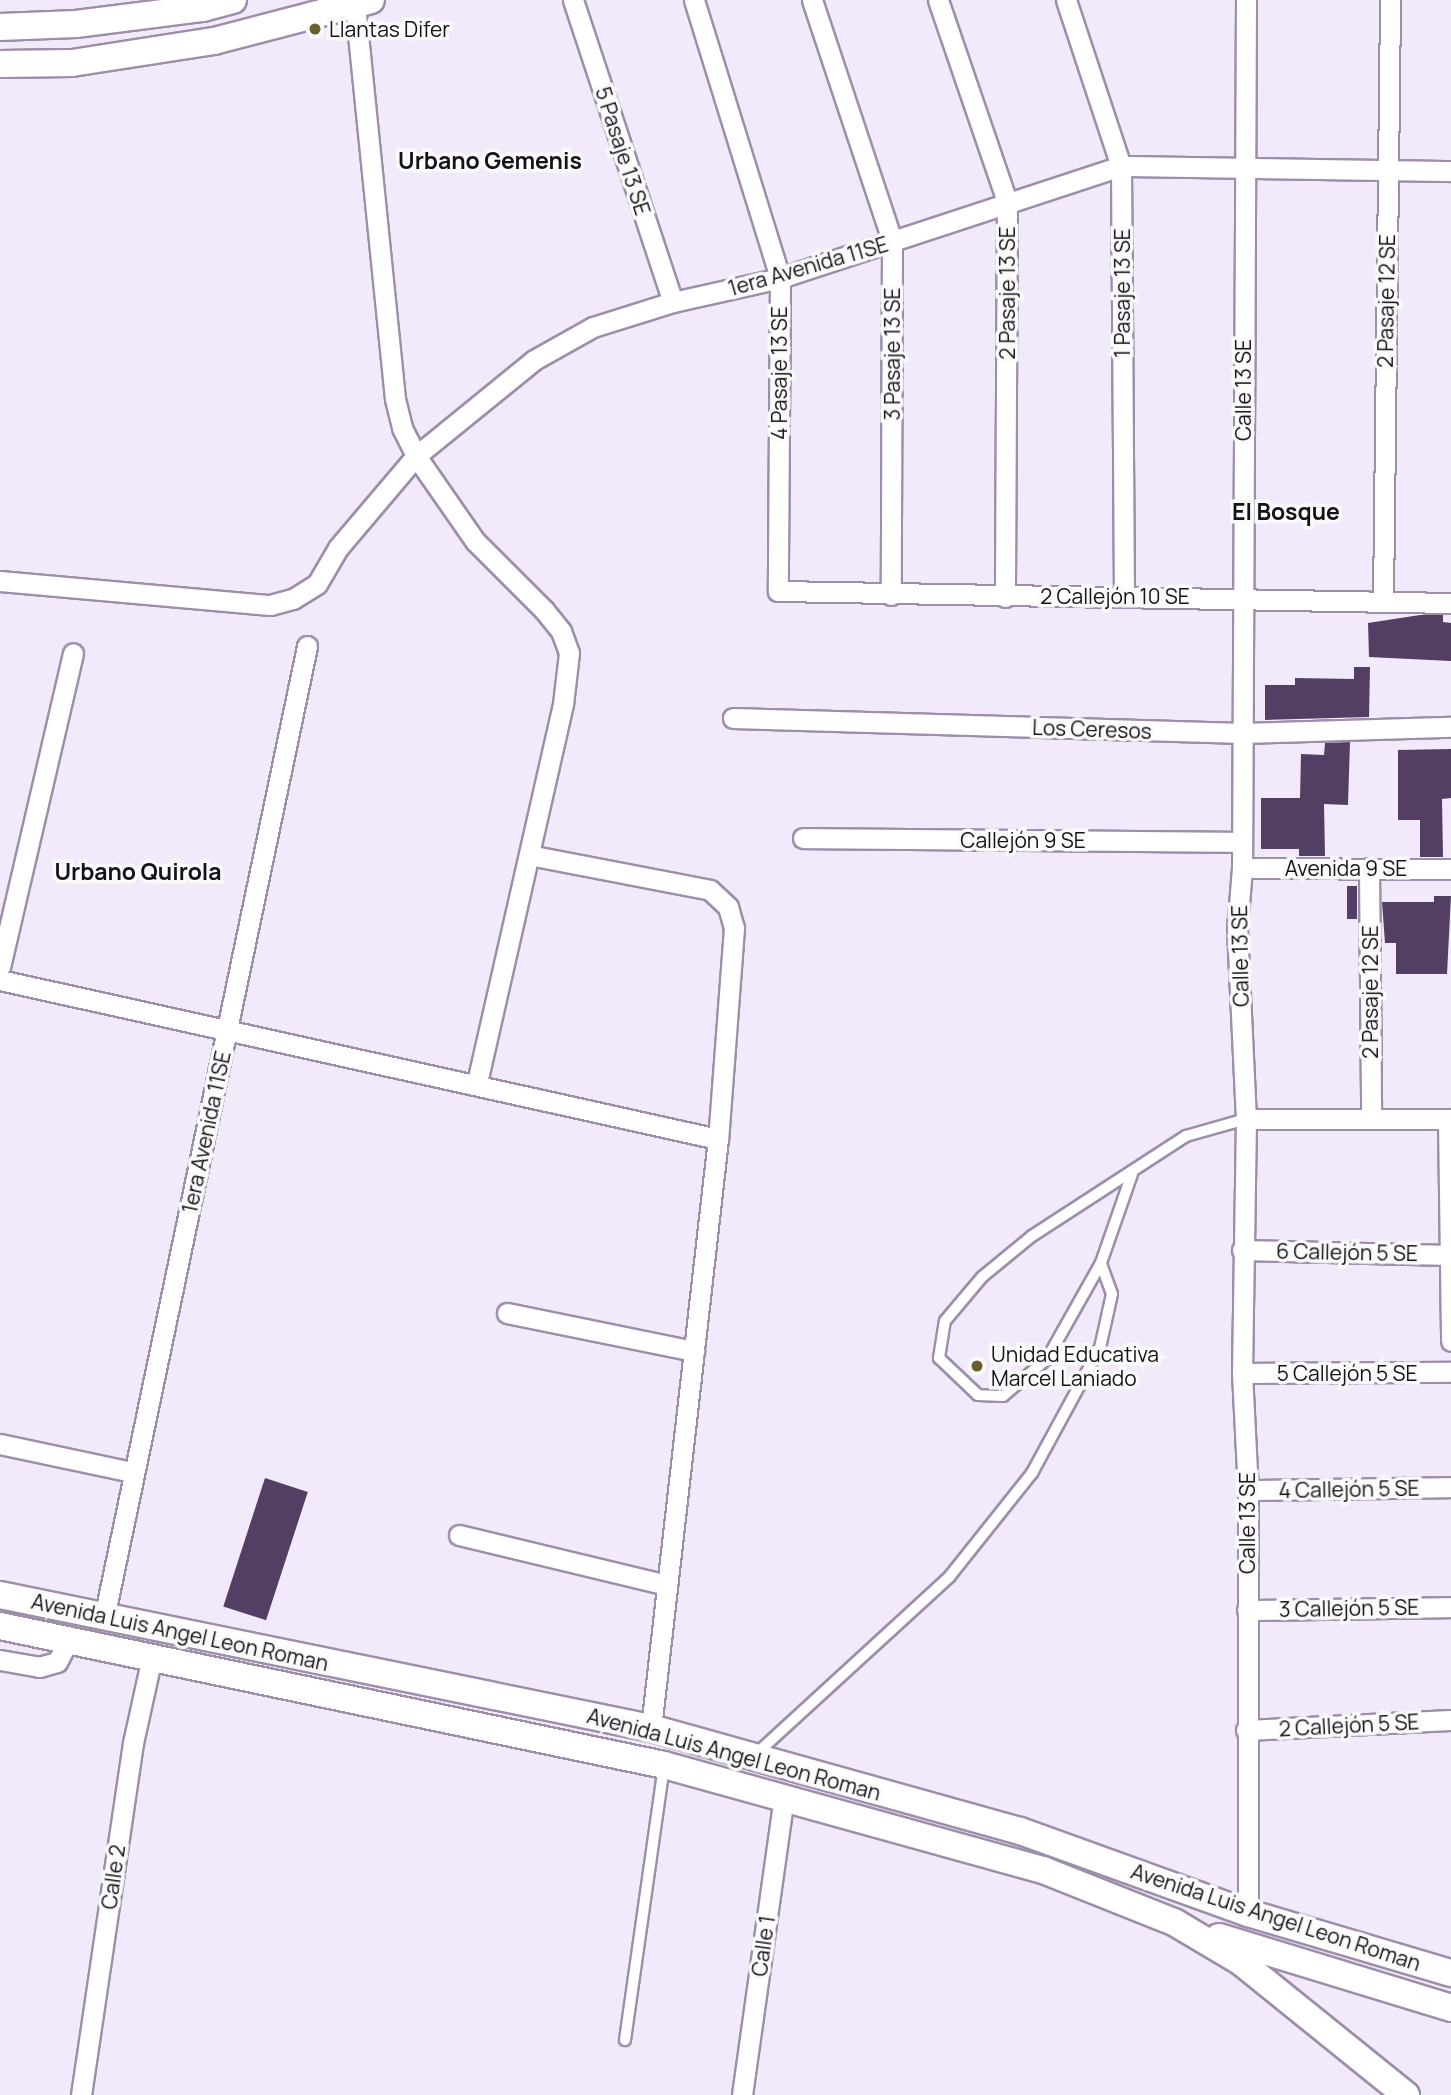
<!DOCTYPE html>
<html>
<head>
<meta charset="utf-8">
<style>
	body { margin:0 }
	#map { position:relative; width:1451px; height:2095px; overflow:hidden; background:#f2e9fb; font-family:Manrope,sans-serif }
	div>[style] { position:absolute }
	[style*='--x'] { left:calc(var(--x)*1px); top:calc(var(--y)*1px); width:calc(var(--w)*1px); rotate:calc(var(--a)*1deg) }
	.building>* { inset:0; background:#533f63; transform-origin:0 0 }
	.roads { filter:drop-shadow(2px 0 #9d8eaa) drop-shadow(-2px 0 #9d8eaa) drop-shadow(0 2px #9d8eaa) drop-shadow(0 -2px #9d8eaa) }
	.service>* { height:10px; margin:-5px; padding:0 5px; transform-origin:5px; border-radius:5px; background:#fff }
	.minor>* { height:19px; margin:-9.5px; padding:0 9.5px; transform-origin:9.5px; border-radius:9.5px; background:#fff }
	.secondary>* { height:26px; margin:-13px; padding:0 13px; transform-origin:13px; border-radius:13px; background:#fff }
	.dots>* { width:19px; height:19px; translate:-50% -50%; box-sizing:border-box; border:4px solid #fafafa; border-radius:50% }
	span { translate:-50% -50%; white-space:nowrap; text-align:center; line-height:1.15; -webkit-text-stroke:7px #fafafa; paint-order:stroke }
	.poi-label { font-size:21px; color:#15101a }
	.left { translate:0 -50%; text-align:left }
	.street-label { font-size:21px; color:#15101a }
	.neighbourhood-label { font-size:23px; color:#15101a; font-weight:700 }
</style>
</head>
<body>
<div id="map">
	<div class="building">
		<i style="clip-path:polygon(1420px 615px,1443px 615px,1443px 622px,1451px 623px,1451px 661px,1369px 657px,1368px 623px)"></i>
		<i style="clip-path:polygon(1354px 667px,1370px 667px,1369px 717px,1265px 720px,1265px 685px,1295px 685px,1295px 678px,1354px 679px)"></i>
		<i style="clip-path:polygon(1350px 742px,1348px 805px,1324px 804px,1325px 856px,1299px 856px,1299px 849px,1261px 849px,1261px 798px,1300px 798px,1301px 754px,1324px 755px,1325px 743px)"></i>
		<i style="clip-path:polygon(1451px 749px,1451px 798px,1442px 799px,1443px 857px,1420px 857px,1420px 820px,1398px 820px,1398px 750px)"></i>
		<i style="left:1347px;top:886px;width:10px;height:33px"></i>
		<i style="clip-path:polygon(1434px 896px,1451px 896px,1447px 974px,1396px 974px,1396px 943px,1385px 943px,1382px 902px,1434px 902px)"></i>
		<i style="left:265px;top:1478px;width:45px;height:135px;rotate:18deg"></i>
	</div>
	<div class="roads">
		<div class="service">
			<i style="--x:1101;--y:1263;--w:110;--a:119.4"></i>
			<i style="--x:1047;--y:1359;--w:57;--a:139.9"></i>
			<i style="--x:1003;--y:1396;--w:25;--a:-178"></i>
			<i style="--x:978;--y:1395;--w:54;--a:-136.5"></i>
			<i style="--x:939;--y:1358;--w:37;--a:-81"></i>
			<i style="--x:945;--y:1321;--w:57;--a:-49.9"></i>
			<i style="--x:982;--y:1277;--w:65;--a:-39.4"></i>
			<i style="--x:1032;--y:1236;--w:184;--a:-33"></i>
			<i style="--x:1186;--y:1136;--w:62;--a:-15.8"></i>
			<i style="--x:756;--y:1754;--w:263;--a:-42.5"></i>
			<i style="--x:950;--y:1576;--w:132;--a:-51.5"></i>
			<i style="--x:1032;--y:1473;--w:142;--a:-61.5"></i>
			<i style="--x:1100;--y:1348;--w:55;--a:-77.5"></i>
			<i style="--x:1112;--y:1294;--w:33;--a:-110"></i>
			<i style="--x:1101;--y:1263;--w:94;--a:-70.8"></i>
			<i style="--x:625;--y:2040;--w:277;--a:-81.9"></i>
		</div>
		<div class="minor">
			<i style="--x:573;--y:0;--w:318;--a:71.7"></i>
			<i style="--x:694;--y:0;--w:291;--a:72.8"></i>
			<i style="--x:780;--y:278;--w:313;--a:90.4"></i>
			<i style="--x:778;--y:591;--w:673;--a:1.02"></i>
			<i style="--x:812;--y:0;--w:254;--a:71.6"></i>
			<i style="--x:892;--y:241;--w:354;--a:90.2"></i>
			<i style="--x:938;--y:0;--w:213;--a:71.1"></i>
			<i style="--x:1007;--y:201;--w:396;--a:90.3"></i>
			<i style="--x:1066;--y:0;--w:175;--a:71.7"></i>
			<i style="--x:1121;--y:166;--w:429;--a:89.6"></i>
			<i style="--x:1246;--y:0;--w:868;--a:90.26"></i>
			<i style="--x:1242;--y:868;--w:61;--a:94.7"></i>
			<i style="--x:1237;--y:929;--w:190;--a:87.3"></i>
			<i style="--x:1246;--y:1119;--w:254;--a:90.9"></i>
			<i style="--x:1242;--y:1373;--w:117;--a:87.1"></i>
			<i style="--x:1248;--y:1490;--w:423;--a:90"></i>
			<i style="--x:355;--y:5;--w:396;--a:84.2"></i>
			<i style="--x:395;--y:399;--w:30;--a:76"></i>
			<i style="--x:402;--y:428;--w:31;--a:63"></i>
			<i style="--x:416;--y:456;--w:103;--a:55.2"></i>
			<i style="--x:475;--y:541;--w:98;--a:45"></i>
			<i style="--x:544;--y:610;--w:27;--a:51"></i>
			<i style="--x:561;--y:631;--w:23;--a:70"></i>
			<i style="--x:569;--y:653;--w:51;--a:96.7"></i>
			<i style="--x:563;--y:704;--w:389;--a:102.8"></i>
			<i style="--x:0;--y:581;--w:271;--a:5.1"></i>
			<i style="--x:270;--y:605;--w:24;--a:-15"></i>
			<i style="--x:293;--y:599;--w:28;--a:-32"></i>
			<i style="--x:317;--y:584;--w:42;--a:-59.7"></i>
			<i style="--x:338;--y:548;--w:121;--a:-49.7"></i>
			<i style="--x:416;--y:456;--w:152;--a:-39.1"></i>
			<i style="--x:534;--y:360;--w:68;--a:-29.2"></i>
			<i style="--x:593;--y:327;--w:84;--a:-17.4"></i>
			<i style="--x:673;--y:302;--w:110;--a:-12.6"></i>
			<i style="--x:780;--y:278;--w:359;--a:-18.2"></i>
			<i style="--x:1121;--y:166;--w:330;--a:0.9"></i>
			<i style="--x:1383;--y:602;--w:602;--a:-89.33"></i>
			<i style="--x:733;--y:718;--w:510;--a:1.68"></i>
			<i style="--x:1243;--y:733;--w:208;--a:-1.7"></i>
			<i style="--x:803;--y:838;--w:439;--a:0.5"></i>
			<i style="--x:529;--y:855;--w:184;--a:10.9"></i>
			<i style="--x:710;--y:890;--w:25;--a:43"></i>
			<i style="--x:728;--y:907;--w:22;--a:74"></i>
			<i style="--x:734;--y:928;--w:212;--a:94.3"></i>
			<i style="--x:718;--y:1139;--w:593;--a:96.49"></i>
			<i style="--x:1242;--y:868;--w:209;--a:0.3"></i>
			<i style="--x:1369;--y:868;--w:248;--a:89.5"></i>
			<i style="--x:0;--y:967;--w:322;--a:-76.9"></i>
			<i style="--x:0;--y:980;--w:735;--a:12.49"></i>
			<i style="--x:1246;--y:1119;--w:205;--a:0"></i>
			<i style="--x:1448;--y:1119;--w:222;--a:89.2"></i>
			<i style="--x:1242;--y:1250;--w:209;--a:1.4"></i>
			<i style="--x:507;--y:1313;--w:191;--a:11.5"></i>
			<i style="--x:1242;--y:1373;--w:209;--a:-0.3"></i>
			<i style="--x:0;--y:1444;--w:135;--a:12"></i>
			<i style="--x:1248;--y:1490;--w:203;--a:-0.8"></i>
			<i style="--x:459;--y:1535;--w:214;--a:13.5"></i>
			<i style="--x:1247;--y:1610;--w:204;--a:-0.8"></i>
			<i style="--x:104;--y:1618;--w:993;--a:-78.2"></i>
			<i style="--x:0;--y:1660;--w:40;--a:10"></i>
			<i style="--x:39;--y:1667;--w:19;--a:-16"></i>
			<i style="--x:57;--y:1662;--w:24;--a:-62"></i>
			<i style="--x:1246;--y:1730;--w:205;--a:-2.8"></i>
			<i style="--x:81;--y:2095;--w:356;--a:-81.6"></i>
			<i style="--x:133;--y:1743;--w:84;--a:-77.6"></i>
			<i style="--x:742;--y:2095;--w:300;--a:-82"></i>
		</div>
		<div class="secondary">
			<i style="--x:0;--y:27;--w:76;--a:-2.3"></i>
			<i style="--x:76;--y:24;--w:128;--a:-7.2"></i>
			<i style="--x:203;--y:8;--w:31;--a:-15"></i>
			<i style="--x:0;--y:64;--w:72;--a:-0.8"></i>
			<i style="--x:72;--y:63;--w:144;--a:-8.8"></i>
			<i style="--x:214;--y:41;--w:162;--a:-14.6"></i>
			<i style="--x:0;--y:1595;--w:664;--a:11.55"></i>
			<i style="--x:651;--y:1728;--w:383;--a:15.6"></i>
			<i style="--x:1020;--y:1831;--w:242;--a:19.8"></i>
			<i style="--x:1248;--y:1913;--w:212;--a:16.5"></i>
			<i style="--x:0;--y:1626;--w:678;--a:11.82"></i>
			<i style="--x:664;--y:1765;--w:393;--a:15.5"></i>
			<i style="--x:1043;--y:1870;--w:141;--a:21.7"></i>
			<i style="--x:1174;--y:1922;--w:78;--a:30.8"></i>
			<i style="--x:1241;--y:1962;--w:212;--a:38.9"></i>
			<i style="--x:1219;--y:1937;--w:243;--a:17"></i>
		</div>
	</div>
	<div class="dots">
		<i style="left:315px;top:29px;background:#6a602d"></i>
		<i style="left:977px;top:1366px;background:#6a602d"></i>
	</div>
	<div class="poi-label">
		<span class="left" style="left:329px;top:29px">Llantas Difer</span>
		<span class="left" style="left:991px;top:1366px">Unidad Educativa<br>Marcel Laniado</span>
	</div>
	<div class="street-label">
		<span style="left:623px;top:151px;rotate:72deg">5 Pasaje 13 SE</span>
		<span style="left:808px;top:266px;rotate:-16deg">1era Avenida 11SE</span>
		<span style="left:1007px;top:293px;rotate:-90deg">2 Pasaje 13 SE</span>
		<span style="left:1122px;top:293px;rotate:-90deg">1 Pasaje 13 SE</span>
		<span style="left:1386px;top:301px;rotate:-89deg">2 Pasaje 12 SE</span>
		<span style="left:892px;top:354px;rotate:-90deg">3 Pasaje 13 SE</span>
		<span style="left:779px;top:373px;rotate:-90deg">4 Pasaje 13 SE</span>
		<span style="left:1243px;top:390px;rotate:-90deg">Calle 13 SE</span>
		<span style="left:1115px;top:596px">2 Callejón 10 SE</span>
		<span style="left:1092px;top:729px;rotate:2deg">Los Ceresos</span>
		<span style="left:1023px;top:840px">Callejón 9 SE</span>
		<span style="left:1346px;top:868px">Avenida 9 SE</span>
		<span style="left:1240px;top:956px;rotate:-91deg">Calle 13 SE</span>
		<span style="left:1370px;top:992px;rotate:-90deg">2 Pasaje 12 SE</span>
		<span style="left:206px;top:1132px;rotate:-78deg">1era Avenida 11SE</span>
		<span style="left:1347px;top:1252px;rotate:1deg">6 Callejón 5 SE</span>
		<span style="left:1347px;top:1373px">5 Callejón 5 SE</span>
		<span style="left:1349px;top:1489px;rotate:-1deg">4 Callejón 5 SE</span>
		<span style="left:1247px;top:1523px;rotate:-90deg">Calle 13 SE</span>
		<span style="left:1349px;top:1608px;rotate:-1deg">3 Callejón 5 SE</span>
		<span style="left:180px;top:1632px;rotate:12deg">Avenida Luis Angel Leon Roman</span>
		<span style="left:1349px;top:1725px;rotate:-3deg">2 Callejón 5 SE</span>
		<span style="left:734px;top:1754px;rotate:15deg">Avenida Luis Angel Leon Roman</span>
		<span style="left:113px;top:1877px;rotate:-82deg">Calle 2</span>
		<span style="left:1276px;top:1917px;rotate:18deg">Avenida Luis Angel Leon Roman</span>
		<span style="left:763px;top:1946px;rotate:-82deg">Calle 1</span>
	</div>
	<div class="neighbourhood-label">
		<span style="left:490px;top:160px">Urbano Gemenis</span>
		<span style="left:1286px;top:511px">El Bosque</span>
		<span style="left:138px;top:871px">Urbano Quirola</span>
	</div>
</div>
</body>
</html>
